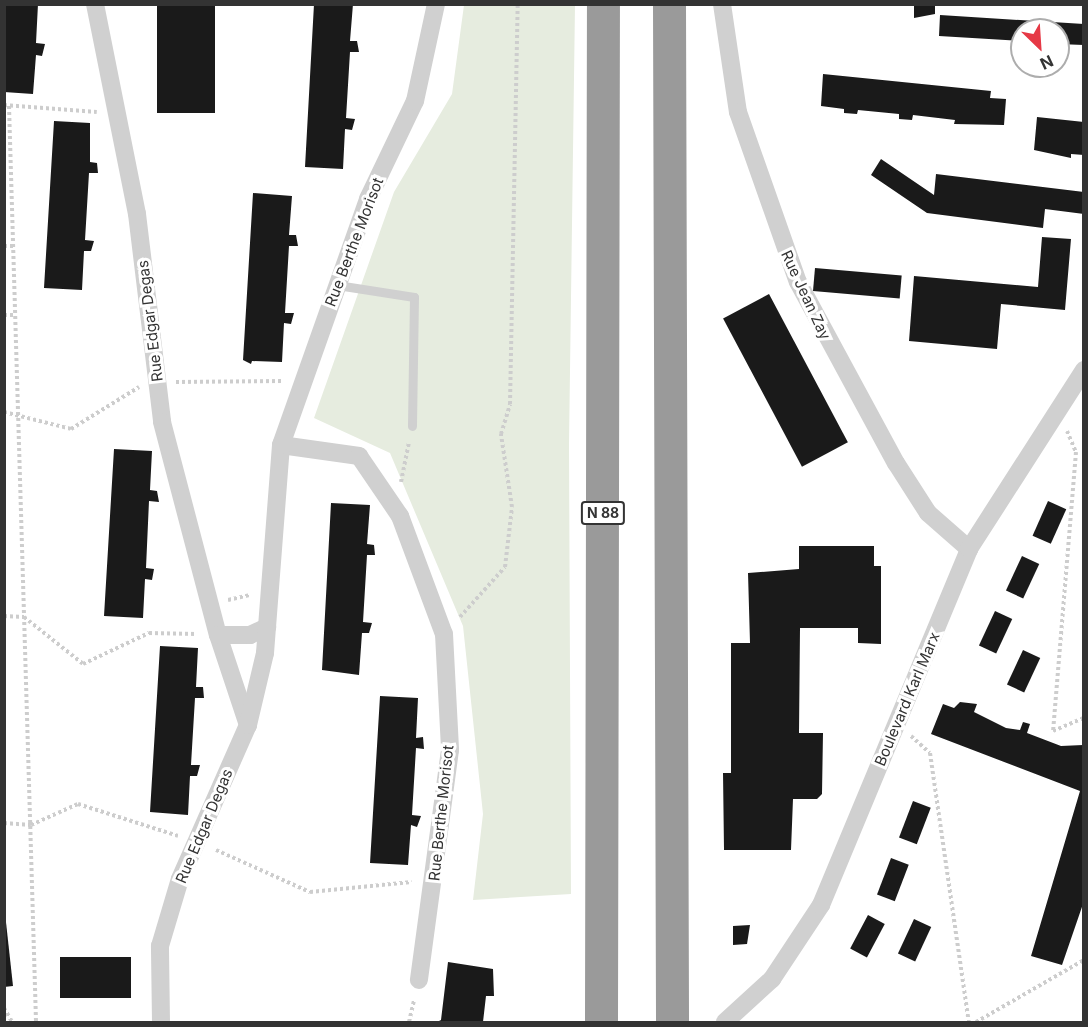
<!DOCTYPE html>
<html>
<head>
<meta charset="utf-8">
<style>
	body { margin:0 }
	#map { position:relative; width:1088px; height:1027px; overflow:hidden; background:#fff; font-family:Inter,sans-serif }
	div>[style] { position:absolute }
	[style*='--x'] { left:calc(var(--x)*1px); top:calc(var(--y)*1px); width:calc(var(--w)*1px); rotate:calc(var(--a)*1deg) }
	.green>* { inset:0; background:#e6ecdf }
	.building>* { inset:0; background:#1a1a1a; transform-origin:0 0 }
	.path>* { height:4px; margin-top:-2px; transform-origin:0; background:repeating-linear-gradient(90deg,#cdcdcd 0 3px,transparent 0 6px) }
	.lane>* { height:9px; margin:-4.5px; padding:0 4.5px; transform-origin:4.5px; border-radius:4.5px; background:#d0d0d0 }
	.street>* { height:18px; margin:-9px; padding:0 9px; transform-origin:9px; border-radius:9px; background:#d0d0d0 }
	.highway>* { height:33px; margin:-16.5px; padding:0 16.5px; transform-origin:16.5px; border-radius:16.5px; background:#9a9a9a }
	span { translate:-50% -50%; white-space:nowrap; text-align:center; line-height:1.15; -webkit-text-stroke:6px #fff; paint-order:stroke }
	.shield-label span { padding:2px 4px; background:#fff; border:2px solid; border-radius:4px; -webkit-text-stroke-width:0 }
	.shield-label { font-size:14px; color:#333; font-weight:700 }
	.street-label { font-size:15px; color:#333 }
	.frame { position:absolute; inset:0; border:6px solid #333; pointer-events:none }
	.north { position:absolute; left:1010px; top:18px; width:60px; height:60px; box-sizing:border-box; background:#fff; border:2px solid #adadad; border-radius:50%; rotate:155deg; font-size:16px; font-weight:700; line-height:24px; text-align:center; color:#333 }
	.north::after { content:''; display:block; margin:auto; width:21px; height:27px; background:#e63946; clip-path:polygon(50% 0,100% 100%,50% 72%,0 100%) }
</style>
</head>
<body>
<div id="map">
	<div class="green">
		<i style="clip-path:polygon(464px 5px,575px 5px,569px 445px,571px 894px,473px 900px,483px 814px,463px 626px,390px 453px,314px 418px,394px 192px,452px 94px)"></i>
	</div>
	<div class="building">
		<i style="clip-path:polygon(4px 4px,38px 4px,36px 43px,45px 44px,42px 56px,36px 55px,33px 94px,4px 92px)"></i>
		<i style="left:157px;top:4px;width:58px;height:109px"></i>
		<i style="clip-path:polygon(314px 4px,353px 4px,350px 41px,357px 41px,359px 52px,350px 52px,346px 118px,355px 119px,352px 130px,345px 129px,343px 169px,305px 167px)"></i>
		<i style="clip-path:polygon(914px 4px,935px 4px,935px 14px,914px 18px)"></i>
		<i style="clip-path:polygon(940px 15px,1084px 24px,1084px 45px,1058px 44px,1058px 30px,1022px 30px,1022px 41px,939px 36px)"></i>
		<i style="clip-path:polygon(823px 74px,991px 91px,990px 98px,1006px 99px,1004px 125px,954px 124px,955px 120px,913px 115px,912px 120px,899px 119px,899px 114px,858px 110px,857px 114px,844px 113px,844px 109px,821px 106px)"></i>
		<i style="clip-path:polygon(1037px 117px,1084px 122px,1084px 155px,1071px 154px,1071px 158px,1034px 150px)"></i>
		<i style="clip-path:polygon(54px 121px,90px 123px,90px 162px,97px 163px,98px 173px,89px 173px,85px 240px,94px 241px,91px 251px,84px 251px,82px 290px,44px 288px)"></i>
		<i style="clip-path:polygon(881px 159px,934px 195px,936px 174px,1084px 192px,1084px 214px,1045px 209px,1043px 228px,927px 213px,871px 175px)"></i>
		<i style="clip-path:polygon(253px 193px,292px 196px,289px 235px,296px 235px,298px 246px,289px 246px,285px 313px,294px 313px,291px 324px,284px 323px,282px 362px,252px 361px,251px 364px,243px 360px)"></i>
		<i style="clip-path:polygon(1042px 237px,1071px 239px,1065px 310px,1001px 304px,997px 349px,909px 341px,914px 276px,1038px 287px)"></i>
		<i style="left:815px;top:268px;width:87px;height:23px;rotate:5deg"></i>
		<i style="left:769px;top:294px;width:168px;height:52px;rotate:62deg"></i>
		<i style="clip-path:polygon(114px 449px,152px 451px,150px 490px,157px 491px,159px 502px,149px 501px,146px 568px,154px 569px,152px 580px,145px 579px,143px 618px,104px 616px)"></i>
		<i style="left:1048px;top:501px;width:20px;height:38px;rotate:24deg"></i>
		<i style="clip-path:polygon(331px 503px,370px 505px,367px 544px,374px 545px,375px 555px,367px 555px,363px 622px,372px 623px,369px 633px,362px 633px,359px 675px,322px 670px)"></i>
		<i style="clip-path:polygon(799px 546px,874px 546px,874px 566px,881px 566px,881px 644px,858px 643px,858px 628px,800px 628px,799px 733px,823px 733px,822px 794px,817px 799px,793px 799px,791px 850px,724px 850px,723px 773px,731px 773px,731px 643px,750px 643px,748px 573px,799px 569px)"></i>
		<i style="left:1022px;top:556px;width:19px;height:38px;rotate:25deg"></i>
		<i style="left:995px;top:611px;width:19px;height:38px;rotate:25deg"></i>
		<i style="clip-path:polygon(160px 646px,198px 648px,196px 687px,203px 687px,204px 698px,195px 698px,191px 765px,200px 765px,197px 776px,190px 776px,188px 815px,150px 812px)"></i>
		<i style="left:1023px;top:650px;width:19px;height:38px;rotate:25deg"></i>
		<i style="clip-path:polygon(380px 696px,418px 698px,416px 738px,423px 737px,424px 749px,416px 748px,412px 815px,421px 816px,417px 827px,411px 825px,408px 865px,370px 863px)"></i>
		<i style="clip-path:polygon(960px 702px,977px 704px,974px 712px,1006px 728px,1020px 730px,1023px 722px,1030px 724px,1027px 733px,1061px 746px,1083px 745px,1084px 901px,1062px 965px,1031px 956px,1080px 791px,931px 734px,943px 704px,954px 708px)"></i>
		<i style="left:913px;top:801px;width:19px;height:39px;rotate:21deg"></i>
		<i style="left:891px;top:858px;width:19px;height:39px;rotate:21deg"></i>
		<i style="clip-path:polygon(4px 904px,13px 986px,4px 987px)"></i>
		<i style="left:868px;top:915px;width:19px;height:38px;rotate:28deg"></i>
		<i style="left:914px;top:919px;width:19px;height:38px;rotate:25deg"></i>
		<i style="clip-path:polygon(750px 925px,747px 944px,733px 945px,733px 926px)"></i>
		<i style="left:60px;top:957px;width:71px;height:41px"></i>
		<i style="clip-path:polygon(448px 962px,493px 969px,494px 996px,486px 996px,483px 1022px,437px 1022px,441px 1020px)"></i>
	</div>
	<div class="path">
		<i style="--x:4;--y:105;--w:93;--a:4.3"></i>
		<i style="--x:9;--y:106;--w:916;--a:88.31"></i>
		<i style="--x:4;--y:246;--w:10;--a:0"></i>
		<i style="--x:4;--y:315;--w:12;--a:0"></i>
		<i style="--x:176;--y:382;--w:107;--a:-0.5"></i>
		<i style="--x:4;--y:412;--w:69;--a:14.2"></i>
		<i style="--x:71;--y:429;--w:80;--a:-31.7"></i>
		<i style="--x:1067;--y:431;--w:23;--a:67"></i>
		<i style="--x:1076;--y:452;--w:280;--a:94.7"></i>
		<i style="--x:1053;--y:731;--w:34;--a:-23"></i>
		<i style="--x:401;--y:482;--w:41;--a:-78.7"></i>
		<i style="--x:228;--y:600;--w:23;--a:-13"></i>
		<i style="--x:4;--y:616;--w:20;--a:3"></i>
		<i style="--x:24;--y:617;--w:75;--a:38.5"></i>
		<i style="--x:83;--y:664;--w:73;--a:-25.2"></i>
		<i style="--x:149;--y:633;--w:47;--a:1.2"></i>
		<i style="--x:460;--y:617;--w:67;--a:-48"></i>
		<i style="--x:505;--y:567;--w:60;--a:-83.3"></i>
		<i style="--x:512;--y:507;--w:74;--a:-98.6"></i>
		<i style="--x:501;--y:434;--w:31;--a:-73"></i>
		<i style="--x:510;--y:404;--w:400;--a:-88.9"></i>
		<i style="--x:911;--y:736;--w:25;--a:42"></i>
		<i style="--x:930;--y:753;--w:272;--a:81.8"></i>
		<i style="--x:4;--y:823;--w:27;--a:4"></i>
		<i style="--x:31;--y:825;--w:51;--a:-24.1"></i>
		<i style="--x:78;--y:804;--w:105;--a:17.7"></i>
		<i style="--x:216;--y:850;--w:103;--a:24.1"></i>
		<i style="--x:310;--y:892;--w:102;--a:-5.6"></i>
		<i style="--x:4;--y:1008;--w:16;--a:60"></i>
		<i style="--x:409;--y:1022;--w:23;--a:-77"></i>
		<i style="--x:976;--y:1022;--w:125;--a:-29.9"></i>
	</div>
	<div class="lane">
		<i style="--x:337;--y:285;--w:78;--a:8.9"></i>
		<i style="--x:414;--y:297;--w:129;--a:90.9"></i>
	</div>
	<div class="street">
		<i style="--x:95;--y:4;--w:214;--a:78.7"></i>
		<i style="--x:137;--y:214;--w:209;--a:83.1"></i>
		<i style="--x:162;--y:422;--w:220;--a:75.3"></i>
		<i style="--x:218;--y:635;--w:95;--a:71.6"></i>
		<i style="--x:722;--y:4;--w:109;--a:81.6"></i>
		<i style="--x:738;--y:112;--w:180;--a:70.6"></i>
		<i style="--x:798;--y:282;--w:206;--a:61.6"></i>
		<i style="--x:896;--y:463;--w:59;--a:57.4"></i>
		<i style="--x:928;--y:513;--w:55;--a:41.3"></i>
		<i style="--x:281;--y:445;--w:79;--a:8"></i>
		<i style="--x:359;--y:456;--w:73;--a:55.7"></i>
		<i style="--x:400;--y:516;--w:126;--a:69.6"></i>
		<i style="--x:444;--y:634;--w:116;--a:87"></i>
		<i style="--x:450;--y:750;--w:232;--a:97.7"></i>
		<i style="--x:218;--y:635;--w:32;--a:0"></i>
		<i style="--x:250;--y:635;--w:19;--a:-25"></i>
		<i style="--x:161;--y:1022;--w:76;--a:-90.8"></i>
		<i style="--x:160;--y:946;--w:70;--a:-73.4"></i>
		<i style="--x:180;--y:879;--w:168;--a:-66.2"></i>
		<i style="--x:248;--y:725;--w:74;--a:-76.7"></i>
		<i style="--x:265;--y:653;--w:209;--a:-85.6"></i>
		<i style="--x:281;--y:445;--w:261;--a:-70.5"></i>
		<i style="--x:368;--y:199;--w:109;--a:-64.4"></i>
		<i style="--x:415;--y:101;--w:99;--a:-77.8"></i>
		<i style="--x:725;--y:1022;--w:64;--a:-42.5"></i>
		<i style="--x:772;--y:979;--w:89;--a:-56.5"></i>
		<i style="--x:821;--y:905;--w:386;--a:-67.4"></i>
		<i style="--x:969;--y:549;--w:213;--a:-57.3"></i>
	</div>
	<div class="highway">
		<i style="--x:669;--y:4;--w:1018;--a:89.83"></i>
		<i style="--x:601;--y:1022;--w:1018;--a:-89.89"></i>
	</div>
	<div class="shield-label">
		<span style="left:603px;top:513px">N 88</span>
	</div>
	<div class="street-label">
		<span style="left:354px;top:242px;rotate:-69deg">Rue Berthe Morisot</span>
		<span style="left:806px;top:295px;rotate:65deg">Rue Jean Zay</span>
		<span style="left:150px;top:321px;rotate:-97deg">Rue Edgar Degas</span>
		<span style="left:907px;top:699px;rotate:-67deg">Boulevard Karl Marx</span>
		<span style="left:441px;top:813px;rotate:-84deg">Rue Berthe Morisot</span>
		<span style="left:204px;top:826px;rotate:-67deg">Rue Edgar Degas</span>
	</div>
	<div class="frame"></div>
	<div class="north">N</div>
</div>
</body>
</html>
